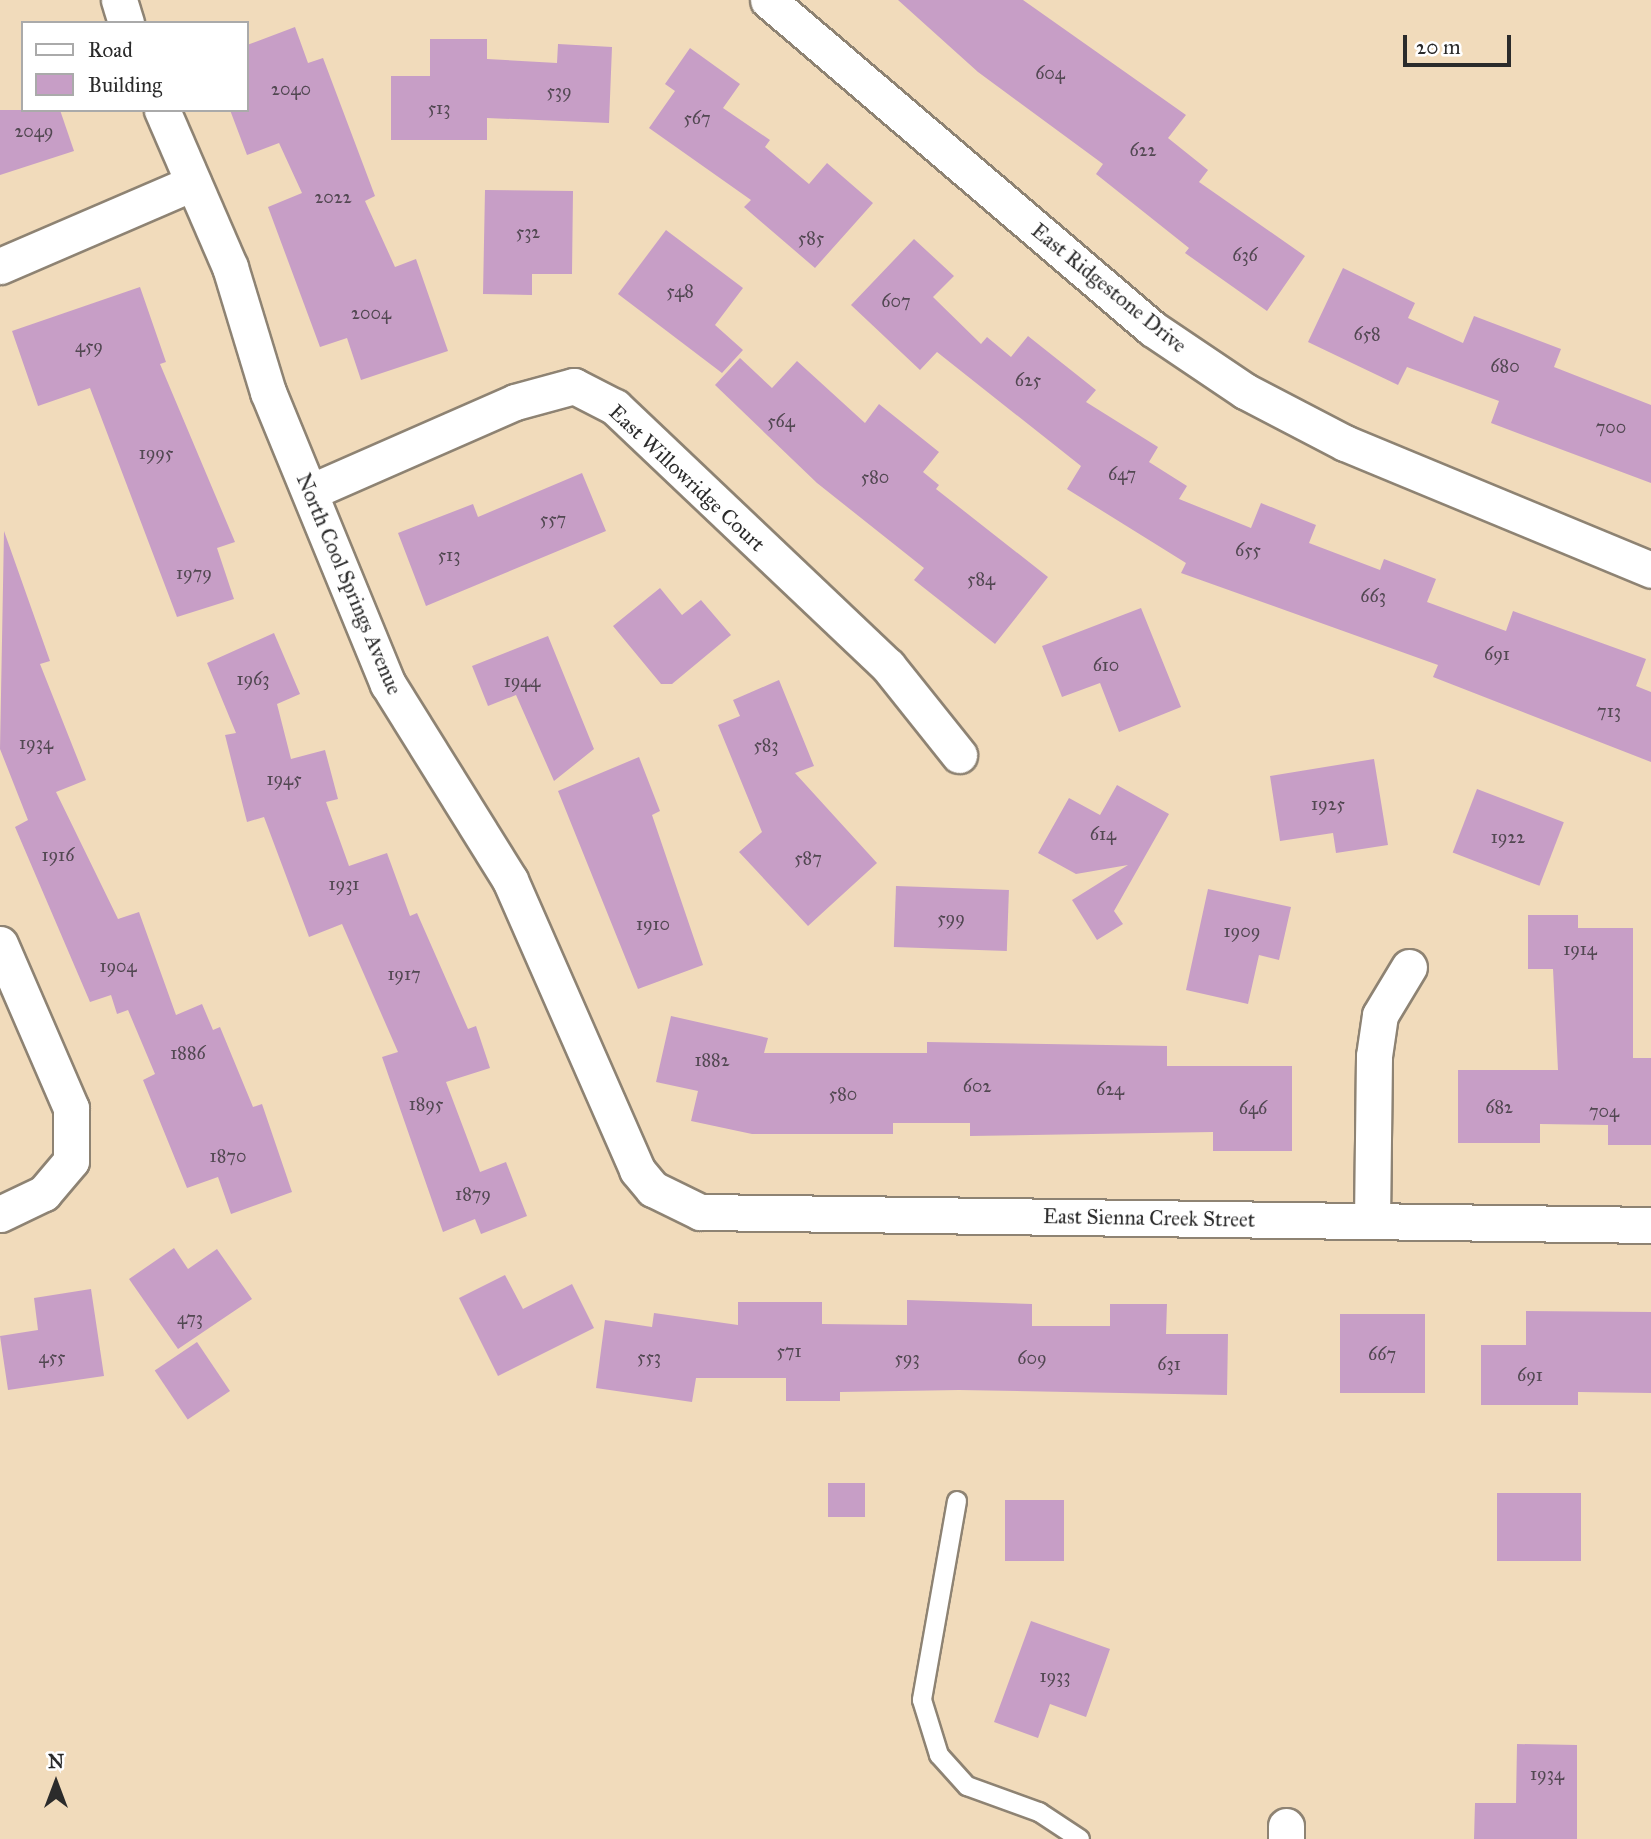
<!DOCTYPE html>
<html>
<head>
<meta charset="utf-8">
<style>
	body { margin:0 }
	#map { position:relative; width:1651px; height:1839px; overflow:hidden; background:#f1dbbb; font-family:"IM FELL Great Primer",serif }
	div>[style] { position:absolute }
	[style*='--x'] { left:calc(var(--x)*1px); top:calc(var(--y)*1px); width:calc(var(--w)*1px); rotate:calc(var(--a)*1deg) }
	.building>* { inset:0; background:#c79ec6; transform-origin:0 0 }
	.roads { filter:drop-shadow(2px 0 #8e8373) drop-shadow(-2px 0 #8e8373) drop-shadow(0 2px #8e8373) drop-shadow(0 -2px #8e8373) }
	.lane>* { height:18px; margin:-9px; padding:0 9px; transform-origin:9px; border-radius:9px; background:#fff }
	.street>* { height:35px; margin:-17.5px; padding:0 17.5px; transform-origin:17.5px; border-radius:17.5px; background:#fff }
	span { translate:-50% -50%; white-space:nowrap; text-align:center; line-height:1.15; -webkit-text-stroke:5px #fff; paint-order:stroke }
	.number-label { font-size:18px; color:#524852 }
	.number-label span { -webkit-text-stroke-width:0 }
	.street-label { font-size:21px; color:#2b2b2b }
	.legend { position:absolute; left:21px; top:21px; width:228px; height:91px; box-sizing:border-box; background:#fff; border:2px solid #aaa; margin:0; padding:9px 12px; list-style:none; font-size:21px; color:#2b2b2b }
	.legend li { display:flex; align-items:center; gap:14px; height:35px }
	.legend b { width:35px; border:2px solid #aaa }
	.north { position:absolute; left:21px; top:1748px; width:70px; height:70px; -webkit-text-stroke:5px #fff; paint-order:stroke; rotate:0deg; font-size:19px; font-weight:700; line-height:28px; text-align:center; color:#2b2b2b }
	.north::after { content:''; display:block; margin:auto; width:24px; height:32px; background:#2b2b2b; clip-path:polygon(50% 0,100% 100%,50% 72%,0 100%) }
	.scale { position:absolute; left:1403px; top:35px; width:108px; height:32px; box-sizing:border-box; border:4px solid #2b2b2b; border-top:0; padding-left:9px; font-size:21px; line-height:24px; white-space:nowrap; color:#2b2b2b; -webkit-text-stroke:5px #fff; paint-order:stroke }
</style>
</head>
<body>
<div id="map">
	<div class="building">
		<i style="clip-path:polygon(898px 0,1023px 0,1186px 115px,1168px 138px,1208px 170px,1199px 182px,1305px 256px,1267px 311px,1185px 253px,1189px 248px,1096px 174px,1103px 164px,978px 72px)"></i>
		<i style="clip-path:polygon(295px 27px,308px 63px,323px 58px,375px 196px,365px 201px,395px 267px,416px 259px,448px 351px,361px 380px,347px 338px,320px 347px,268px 207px,302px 193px,279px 143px,247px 155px,230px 110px,247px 110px,247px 45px)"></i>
		<i style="clip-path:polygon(430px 39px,487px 39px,487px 59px,557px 63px,558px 44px,612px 47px,609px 123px,487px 118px,487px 140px,391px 140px,391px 76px,430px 76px)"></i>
		<i style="clip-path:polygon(690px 48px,740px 84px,723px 108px,770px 140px,765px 147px,809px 184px,827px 163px,873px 203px,815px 268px,744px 207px,751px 200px,649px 128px,675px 91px,665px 84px)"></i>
		<i style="clip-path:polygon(0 110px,60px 110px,74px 151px,0 175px)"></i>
		<i style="clip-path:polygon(485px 190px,573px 191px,572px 274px,532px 274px,532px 295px,483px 294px)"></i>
		<i style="clip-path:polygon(666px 230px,743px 288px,715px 325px,743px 350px,722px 373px,618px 294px)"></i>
		<i style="clip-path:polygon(914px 239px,954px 276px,933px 297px,981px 344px,987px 337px,1011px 357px,1028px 336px,1096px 390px,1086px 402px,1158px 447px,1149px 462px,1187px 486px,1179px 499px,1251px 528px,1261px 503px,1316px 525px,1309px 543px,1380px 570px,1384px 559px,1436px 579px,1427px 602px,1506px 631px,1513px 611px,1646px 659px,1636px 686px,1651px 692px,1651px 762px,1433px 677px,1438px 665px,1181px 573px,1186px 563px,1067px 489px,1081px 466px,937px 352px,920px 370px,851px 305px)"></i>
		<i style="clip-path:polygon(1343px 268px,1415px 303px,1408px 318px,1463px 343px,1474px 316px,1561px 349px,1554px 367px,1651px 405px,1651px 483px,1491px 423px,1499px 401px,1407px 367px,1398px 385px,1308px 342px)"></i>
		<i style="clip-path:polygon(140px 287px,166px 362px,160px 364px,235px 542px,217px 548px,234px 599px,177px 617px,90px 388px,38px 406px,12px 331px)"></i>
		<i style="clip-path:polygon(740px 358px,772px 388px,797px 361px,865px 423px,879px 404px,939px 452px,923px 472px,939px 485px,936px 489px,1048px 577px,995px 644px,914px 580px,924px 568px,817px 483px,715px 385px)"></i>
		<i style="clip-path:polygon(582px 473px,606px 531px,426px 606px,398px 533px,473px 504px,478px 517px)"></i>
		<i style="clip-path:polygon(4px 531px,50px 661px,40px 664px,86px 780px,56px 792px,118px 919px,139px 912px,176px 1015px,202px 1004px,213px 1030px,220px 1027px,253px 1107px,262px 1104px,292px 1192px,231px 1214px,218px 1177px,187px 1188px,143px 1080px,155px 1074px,128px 1010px,117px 1014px,111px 995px,90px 1002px,15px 827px,28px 820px,0 749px)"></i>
		<i style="clip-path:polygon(660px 588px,682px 615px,701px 600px,731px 635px,672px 684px,661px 684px,613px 626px)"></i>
		<i style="clip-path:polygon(1141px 608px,1181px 707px,1119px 732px,1100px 683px,1062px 697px,1042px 646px)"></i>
		<i style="clip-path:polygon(274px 633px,300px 694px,277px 704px,291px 759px,325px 750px,338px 799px,326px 802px,349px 866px,387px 853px,410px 916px,417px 913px,468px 1029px,476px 1026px,490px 1068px,446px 1082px,480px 1172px,506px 1162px,527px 1216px,481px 1234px,475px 1219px,443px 1232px,382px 1057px,398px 1052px,342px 924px,309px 937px,264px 817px,247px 822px,225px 735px,236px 733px,207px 663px)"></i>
		<i style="clip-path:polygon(548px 636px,594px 749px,554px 781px,516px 695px,488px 706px,472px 666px)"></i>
		<i style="clip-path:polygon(779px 680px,814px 766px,795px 773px,877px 863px,808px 926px,739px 852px,762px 832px,718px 725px,740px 716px,733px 700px)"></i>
		<i style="clip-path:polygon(639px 757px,660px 811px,652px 815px,703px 965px,638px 989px,558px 791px)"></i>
		<i style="clip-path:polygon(1374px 759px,1388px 845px,1336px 853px,1333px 833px,1280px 841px,1270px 776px)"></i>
		<i style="clip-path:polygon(1117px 785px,1169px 814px,1114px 911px,1123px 924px,1097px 940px,1072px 900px,1128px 865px,1076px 874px,1038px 853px,1069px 798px,1100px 815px)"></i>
		<i style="left:1477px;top:789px;width:93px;height:68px;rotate:21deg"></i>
		<i style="left:896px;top:886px;width:113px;height:61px;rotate:2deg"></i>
		<i style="clip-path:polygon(1208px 889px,1291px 907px,1279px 960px,1259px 955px,1248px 1004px,1186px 990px)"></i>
		<i style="clip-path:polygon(1528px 915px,1578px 915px,1578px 928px,1633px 928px,1633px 1058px,1651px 1058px,1651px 1145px,1608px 1145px,1608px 1125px,1540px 1124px,1540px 1143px,1458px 1143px,1458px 1070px,1558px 1070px,1553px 969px,1528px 969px)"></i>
		<i style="clip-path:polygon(671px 1016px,768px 1038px,764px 1053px,927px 1053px,927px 1042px,1167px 1046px,1167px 1066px,1292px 1066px,1292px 1151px,1213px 1151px,1213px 1132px,970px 1136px,970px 1123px,893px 1123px,893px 1134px,752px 1134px,691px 1121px,698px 1091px,656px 1082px)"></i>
		<i style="clip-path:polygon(174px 1248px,188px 1269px,217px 1249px,252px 1299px,178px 1349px,129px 1279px)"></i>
		<i style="clip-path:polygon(505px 1275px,523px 1309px,572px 1284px,594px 1328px,498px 1376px,459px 1298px)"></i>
		<i style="clip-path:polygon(91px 1289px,104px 1376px,8px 1390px,0 1336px,38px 1330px,34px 1298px)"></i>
		<i style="clip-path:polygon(907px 1300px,1032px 1304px,1032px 1326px,1110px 1326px,1110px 1304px,1167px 1304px,1166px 1334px,1228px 1334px,1227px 1395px,959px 1390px,840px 1392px,840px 1401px,786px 1401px,786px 1378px,696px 1378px,692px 1402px,596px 1388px,605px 1320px,652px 1327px,654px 1313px,738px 1325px,738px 1302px,822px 1302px,822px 1324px,907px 1325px)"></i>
		<i style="clip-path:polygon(1526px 1311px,1651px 1312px,1651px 1393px,1578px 1392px,1578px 1405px,1481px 1405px,1481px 1345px,1526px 1345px)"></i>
		<i style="left:1340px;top:1314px;width:85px;height:79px"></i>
		<i style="left:197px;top:1342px;width:59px;height:51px;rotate:56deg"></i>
		<i style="left:865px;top:1483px;width:34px;height:37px;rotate:90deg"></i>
		<i style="left:1497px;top:1493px;width:84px;height:68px"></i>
		<i style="left:1005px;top:1500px;width:59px;height:61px"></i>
		<i style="clip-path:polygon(1031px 1621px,1110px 1649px,1086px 1717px,1050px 1704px,1038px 1738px,994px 1722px)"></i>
		<i style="clip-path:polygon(1517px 1744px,1577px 1745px,1577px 1839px,1474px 1839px,1475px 1803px,1516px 1803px)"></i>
	</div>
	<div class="roads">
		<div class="lane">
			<i style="--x:957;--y:1501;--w:202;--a:100"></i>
			<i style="--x:922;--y:1700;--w:58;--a:72.8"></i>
			<i style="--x:939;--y:1755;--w:42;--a:47.9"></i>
			<i style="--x:967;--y:1786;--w:77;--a:19.9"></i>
			<i style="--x:1039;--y:1812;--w:49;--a:33.4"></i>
		</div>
		<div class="street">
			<i style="--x:119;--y:0;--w:24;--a:73"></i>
			<i style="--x:768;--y:0;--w:506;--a:40.52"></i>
			<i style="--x:1153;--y:329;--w:111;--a:34"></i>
			<i style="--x:1245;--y:391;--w:113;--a:27.5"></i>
			<i style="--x:1345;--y:443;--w:331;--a:22.5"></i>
			<i style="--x:162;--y:110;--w:171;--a:66.6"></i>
			<i style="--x:230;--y:267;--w:131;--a:73.1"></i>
			<i style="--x:268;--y:392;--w:316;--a:67.7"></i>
			<i style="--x:388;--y:684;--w:231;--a:58.1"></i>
			<i style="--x:510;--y:880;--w:317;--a:66.3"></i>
			<i style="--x:637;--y:1170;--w:25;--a:50"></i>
			<i style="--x:653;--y:1189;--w:52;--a:26.1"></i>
			<i style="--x:700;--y:1212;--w:951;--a:0.78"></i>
			<i style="--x:0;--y:266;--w:210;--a:-23.3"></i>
			<i style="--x:310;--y:492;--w:224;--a:-23.7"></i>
			<i style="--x:515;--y:402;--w:61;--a:-15.2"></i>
			<i style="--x:574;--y:386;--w:46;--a:27.1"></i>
			<i style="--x:615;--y:407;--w:376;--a:43.5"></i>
			<i style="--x:888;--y:666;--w:114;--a:51.4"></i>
			<i style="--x:0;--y:944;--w:179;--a:66.6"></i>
			<i style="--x:71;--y:1108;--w:53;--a:90"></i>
			<i style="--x:71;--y:1161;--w:42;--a:130.2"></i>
			<i style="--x:44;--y:1193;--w:49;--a:154.5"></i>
			<i style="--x:1372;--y:1221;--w:165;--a:-89.3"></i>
			<i style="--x:1374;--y:1056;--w:41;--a:-81.7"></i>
			<i style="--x:1380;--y:1015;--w:56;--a:-58.9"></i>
			<i style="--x:1286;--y:1839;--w:13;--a:-90"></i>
		</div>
	</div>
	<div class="number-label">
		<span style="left:1050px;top:73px">604</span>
		<span style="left:291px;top:89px">2040</span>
		<span style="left:559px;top:91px">539</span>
		<span style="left:439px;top:108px">513</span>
		<span style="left:697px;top:118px">567</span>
		<span style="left:34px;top:131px">2049</span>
		<span style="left:1143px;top:150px">622</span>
		<span style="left:333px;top:197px">2022</span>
		<span style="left:528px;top:232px">532</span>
		<span style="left:811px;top:238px">585</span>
		<span style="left:1245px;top:255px">636</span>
		<span style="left:680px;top:291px">548</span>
		<span style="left:896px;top:301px">607</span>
		<span style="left:371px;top:313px">2004</span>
		<span style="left:1367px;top:334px">658</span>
		<span style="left:89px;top:346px">459</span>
		<span style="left:1505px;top:366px">680</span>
		<span style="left:1028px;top:380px">625</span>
		<span style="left:781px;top:421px">564</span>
		<span style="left:1611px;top:427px">700</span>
		<span style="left:156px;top:453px">1995</span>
		<span style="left:1122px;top:474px">647</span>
		<span style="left:875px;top:477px">580</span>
		<span style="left:553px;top:519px">557</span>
		<span style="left:1248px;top:550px">655</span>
		<span style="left:449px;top:555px">513</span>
		<span style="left:194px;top:573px">1979</span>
		<span style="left:981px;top:579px">584</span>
		<span style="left:1373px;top:596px">663</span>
		<span style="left:1497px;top:654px">691</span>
		<span style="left:1106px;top:665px">610</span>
		<span style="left:253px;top:679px">1963</span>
		<span style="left:522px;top:681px">1944</span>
		<span style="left:1609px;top:711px">713</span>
		<span style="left:36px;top:743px">1934</span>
		<span style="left:766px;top:745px">583</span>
		<span style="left:284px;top:779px">1945</span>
		<span style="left:1328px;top:804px">1925</span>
		<span style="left:1103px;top:834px">614</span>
		<span style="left:1508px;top:837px">1922</span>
		<span style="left:58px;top:855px">1916</span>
		<span style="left:808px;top:858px">587</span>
		<span style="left:344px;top:884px">1931</span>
		<span style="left:951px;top:918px">599</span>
		<span style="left:653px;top:924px">1910</span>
		<span style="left:1242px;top:931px">1909</span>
		<span style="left:1580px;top:949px">1914</span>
		<span style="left:118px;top:966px">1904</span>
		<span style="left:404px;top:974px">1917</span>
		<span style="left:188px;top:1053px">1886</span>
		<span style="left:712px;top:1060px">1882</span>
		<span style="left:977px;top:1086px">602</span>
		<span style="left:1110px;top:1089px">624</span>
		<span style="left:843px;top:1094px">580</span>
		<span style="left:426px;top:1104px">1895</span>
		<span style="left:1499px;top:1107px">682</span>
		<span style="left:1253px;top:1108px">646</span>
		<span style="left:1604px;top:1111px">704</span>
		<span style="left:228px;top:1156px">1870</span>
		<span style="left:473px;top:1194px">1879</span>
		<span style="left:190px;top:1318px">473</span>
		<span style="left:789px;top:1351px">571</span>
		<span style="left:1382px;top:1354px">667</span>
		<span style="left:52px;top:1357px">455</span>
		<span style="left:649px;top:1357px">553</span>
		<span style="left:907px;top:1358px">593</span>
		<span style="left:1032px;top:1358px">609</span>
		<span style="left:1169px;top:1364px">631</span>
		<span style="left:1530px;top:1375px">691</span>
		<span style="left:1055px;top:1676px">1933</span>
		<span style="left:1547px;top:1774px">1934</span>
	</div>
	<div class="street-label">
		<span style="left:1109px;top:288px;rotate:39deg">East Ridgestone Drive</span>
		<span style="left:687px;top:478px;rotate:43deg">East Willowridge Court</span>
		<span style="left:349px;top:584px;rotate:67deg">North Cool Springs Avenue</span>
		<span style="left:1149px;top:1218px;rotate:1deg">East Sienna Creek Street</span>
	</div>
	<ul class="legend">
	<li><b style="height:9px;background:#fff"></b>Road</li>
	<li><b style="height:19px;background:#c79ec6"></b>Building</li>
	</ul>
	<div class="north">N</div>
	<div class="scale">20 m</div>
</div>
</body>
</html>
